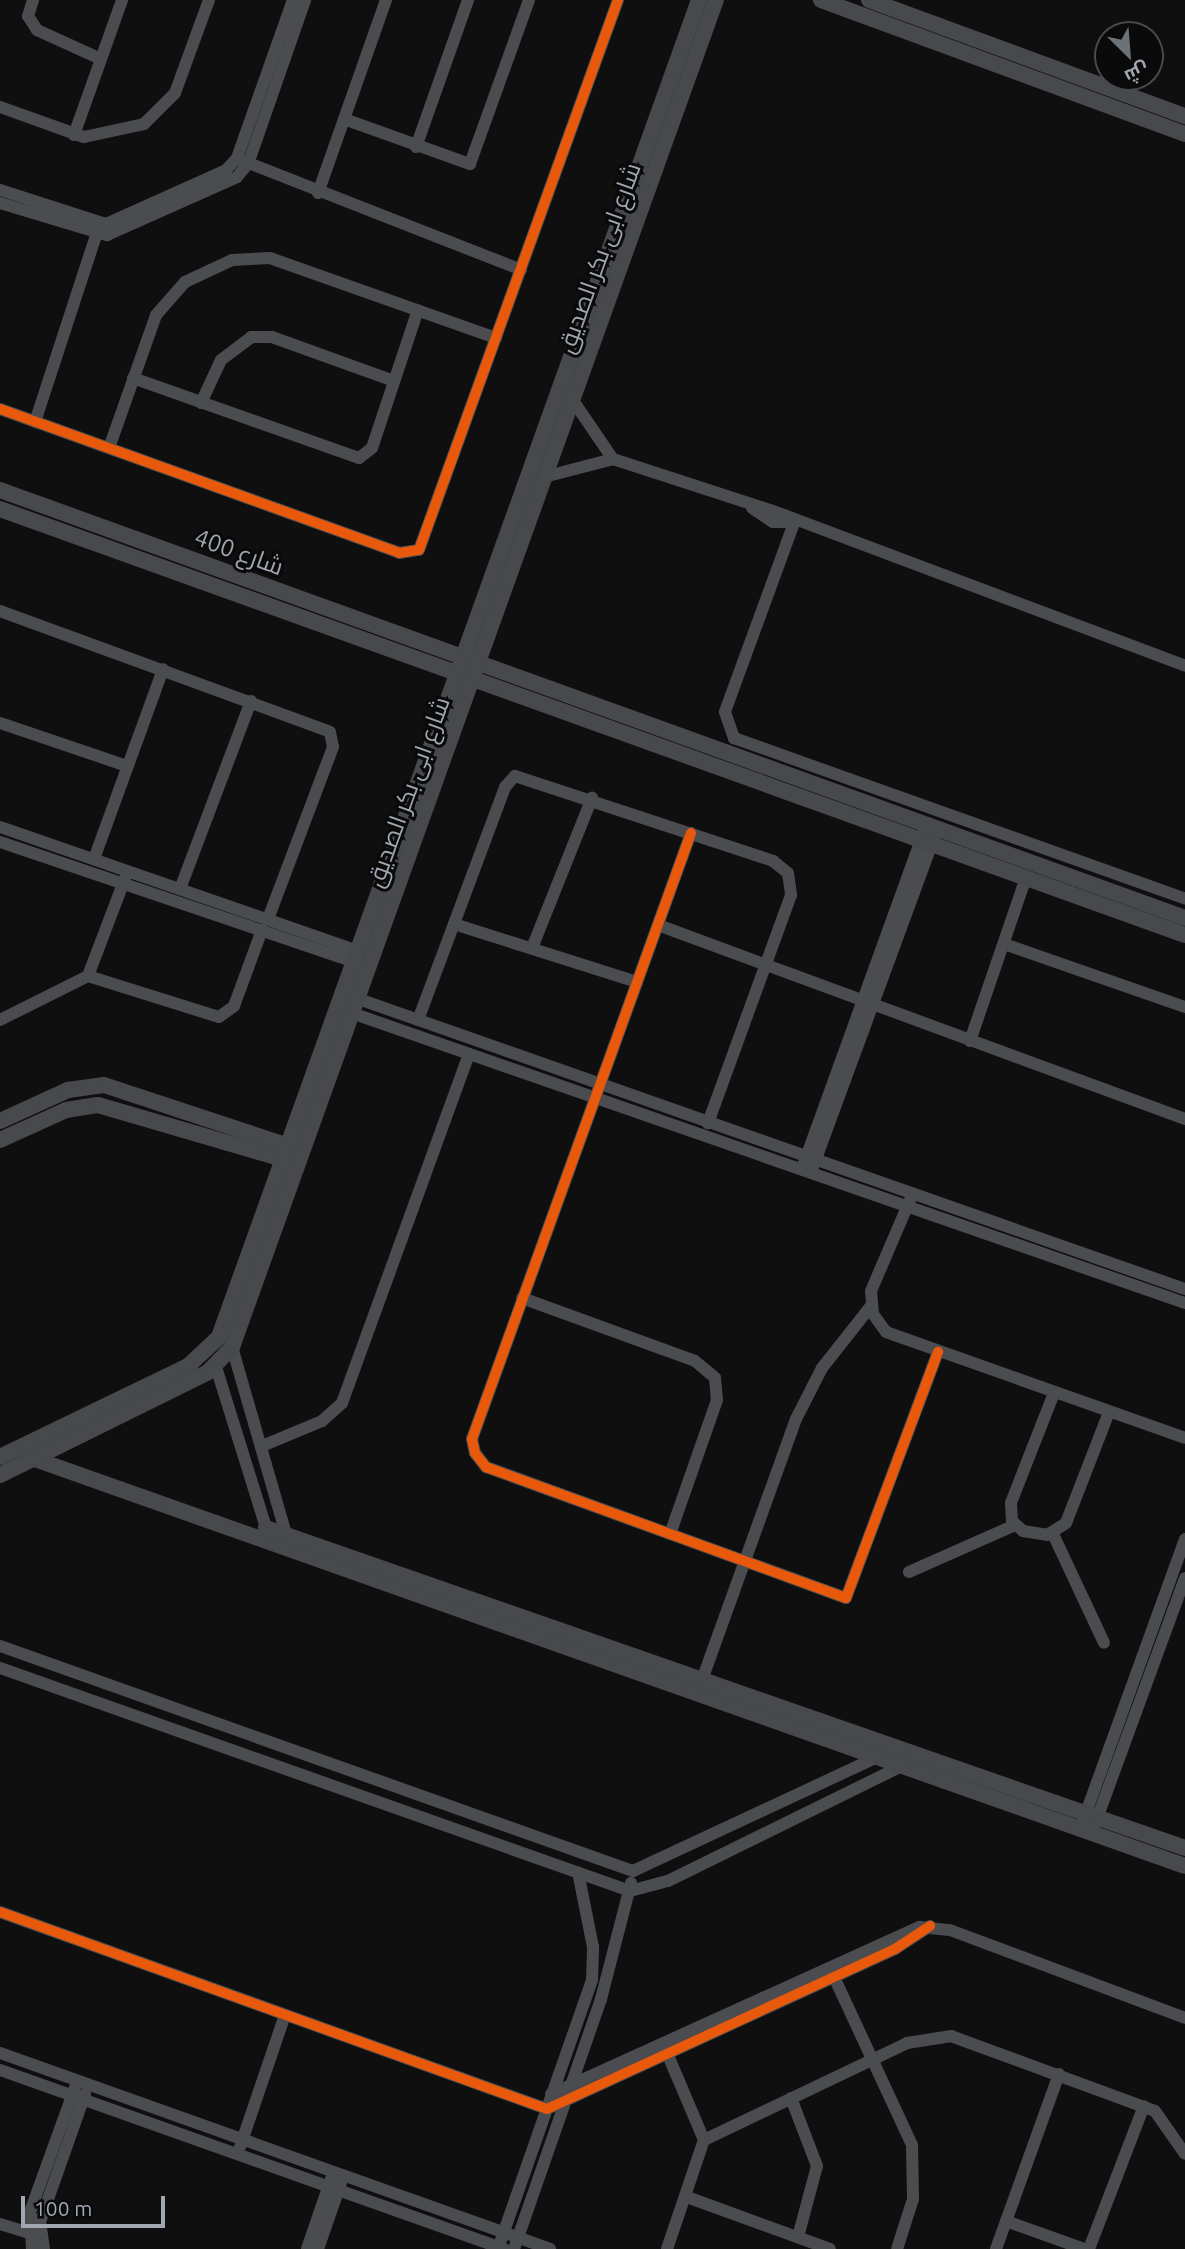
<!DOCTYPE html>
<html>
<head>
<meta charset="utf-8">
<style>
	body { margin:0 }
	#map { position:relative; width:1185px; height:2249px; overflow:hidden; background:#0f0f10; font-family:Ubuntu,Cairo,sans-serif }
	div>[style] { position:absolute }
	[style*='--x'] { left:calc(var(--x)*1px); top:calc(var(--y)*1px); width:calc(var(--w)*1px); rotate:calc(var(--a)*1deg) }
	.street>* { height:12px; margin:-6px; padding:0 6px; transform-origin:6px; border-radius:6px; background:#4a4c4f }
	.secondary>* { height:16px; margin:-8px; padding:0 8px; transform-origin:8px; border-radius:8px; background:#48494c }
	.cycleway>* { height:10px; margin:-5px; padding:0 5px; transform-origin:5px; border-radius:5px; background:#e8590c }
	span { translate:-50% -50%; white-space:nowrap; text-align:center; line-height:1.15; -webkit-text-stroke:6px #0a0a0b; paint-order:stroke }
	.street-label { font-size:24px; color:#a0a7b1 }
	.north { position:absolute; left:1094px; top:21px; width:70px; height:70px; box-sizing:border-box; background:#0a0a0b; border:2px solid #46494d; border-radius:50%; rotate:155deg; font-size:19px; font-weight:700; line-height:28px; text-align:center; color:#a0a7b1 }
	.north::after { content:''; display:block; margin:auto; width:24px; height:32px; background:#6d7279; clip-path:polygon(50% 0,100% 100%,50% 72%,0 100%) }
	.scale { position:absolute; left:21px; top:2196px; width:144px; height:32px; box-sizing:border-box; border:4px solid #a0a7b1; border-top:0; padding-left:9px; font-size:21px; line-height:24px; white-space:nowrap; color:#a0a7b1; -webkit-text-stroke:5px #0a0a0b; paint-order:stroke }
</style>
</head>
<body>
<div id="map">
	<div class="street">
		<i style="--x:33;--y:0;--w:17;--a:107"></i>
		<i style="--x:28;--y:16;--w:17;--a:57"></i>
		<i style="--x:37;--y:30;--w:70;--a:24.4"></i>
		<i style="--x:0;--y:107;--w:89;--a:19.7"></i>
		<i style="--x:84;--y:137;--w:61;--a:-12.2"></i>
		<i style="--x:144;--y:124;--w:44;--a:-45"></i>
		<i style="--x:175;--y:93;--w:99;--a:-69.9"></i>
		<i style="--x:344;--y:119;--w:134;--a:19.7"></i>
		<i style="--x:470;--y:164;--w:174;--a:-70.2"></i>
		<i style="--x:74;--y:135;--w:143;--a:-70.4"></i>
		<i style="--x:416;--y:147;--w:156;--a:-70.5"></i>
		<i style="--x:241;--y:160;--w:301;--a:21.4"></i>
		<i style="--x:0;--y:190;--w:111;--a:17.8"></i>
		<i style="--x:106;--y:224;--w:132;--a:-24.2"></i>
		<i style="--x:226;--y:170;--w:16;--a:-47"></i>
		<i style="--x:237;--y:158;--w:168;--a:-70.5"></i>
		<i style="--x:318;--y:193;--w:205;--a:-70.6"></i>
		<i style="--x:0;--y:203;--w:112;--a:16.7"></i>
		<i style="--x:107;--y:235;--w:142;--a:-24"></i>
		<i style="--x:237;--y:177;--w:17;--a:-50"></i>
		<i style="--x:248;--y:164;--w:174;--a:-70.8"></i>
		<i style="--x:133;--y:378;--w:240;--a:19.5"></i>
		<i style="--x:359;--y:458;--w:16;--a:-38"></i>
		<i style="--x:372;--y:448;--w:145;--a:-71.6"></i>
		<i style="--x:572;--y:399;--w:73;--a:55.7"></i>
		<i style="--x:201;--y:403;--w:47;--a:-65.1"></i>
		<i style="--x:221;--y:360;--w:38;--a:-37"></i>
		<i style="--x:251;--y:337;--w:21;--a:0"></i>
		<i style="--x:272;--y:337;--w:130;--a:19.8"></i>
		<i style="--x:0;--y:409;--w:424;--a:19.8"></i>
		<i style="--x:399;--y:553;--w:20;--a:-9"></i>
		<i style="--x:419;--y:550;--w:585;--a:-70.11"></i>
		<i style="--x:35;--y:422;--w:203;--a:-71.9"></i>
		<i style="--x:109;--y:448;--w:141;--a:-70.5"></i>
		<i style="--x:156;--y:315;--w:44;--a:-48.7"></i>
		<i style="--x:185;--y:282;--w:52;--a:-25.1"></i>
		<i style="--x:232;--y:260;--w:38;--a:-3"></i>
		<i style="--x:270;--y:258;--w:240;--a:19.5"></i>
		<i style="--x:544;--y:477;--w:71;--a:-14.6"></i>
		<i style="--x:613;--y:459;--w:171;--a:18"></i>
		<i style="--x:776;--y:512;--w:437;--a:20.6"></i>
		<i style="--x:752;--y:508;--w:25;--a:34"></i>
		<i style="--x:773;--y:522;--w:17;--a:0"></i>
		<i style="--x:794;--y:523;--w:201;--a:110.1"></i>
		<i style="--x:725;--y:712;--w:28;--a:71"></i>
		<i style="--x:734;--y:738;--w:479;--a:19.6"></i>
		<i style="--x:0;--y:611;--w:351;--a:20.1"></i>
		<i style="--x:330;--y:732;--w:15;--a:79"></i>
		<i style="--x:333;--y:747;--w:184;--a:110.7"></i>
		<i style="--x:0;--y:723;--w:134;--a:18.7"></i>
		<i style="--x:0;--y:827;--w:377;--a:19.1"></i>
		<i style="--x:691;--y:833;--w:644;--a:109.87"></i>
		<i style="--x:472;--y:1439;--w:14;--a:78"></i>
		<i style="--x:475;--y:1453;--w:18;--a:52"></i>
		<i style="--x:486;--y:1467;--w:383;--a:20"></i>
		<i style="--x:846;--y:1598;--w:263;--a:-69.5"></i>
		<i style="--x:0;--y:842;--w:372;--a:18.7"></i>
		<i style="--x:94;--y:859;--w:202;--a:-70"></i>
		<i style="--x:180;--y:889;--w:201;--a:-69.3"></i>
		<i style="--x:454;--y:924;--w:192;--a:17.6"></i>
		<i style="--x:658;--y:925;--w:562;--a:20.21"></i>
		<i style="--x:1004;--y:944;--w:192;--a:19.2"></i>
		<i style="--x:532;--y:948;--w:162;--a:-68.2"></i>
		<i style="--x:88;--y:976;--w:137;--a:17.4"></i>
		<i style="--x:219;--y:1017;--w:19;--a:-36"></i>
		<i style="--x:234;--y:1006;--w:81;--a:-69.8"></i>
		<i style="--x:350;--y:996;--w:885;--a:19.34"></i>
		<i style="--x:346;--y:1011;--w:888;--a:19.19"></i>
		<i style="--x:0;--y:1020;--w:98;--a:-26.6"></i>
		<i style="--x:88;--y:976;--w:107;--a:-69.2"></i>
		<i style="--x:418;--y:1020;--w:249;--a:-69.5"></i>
		<i style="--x:505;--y:787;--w:15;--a:-48"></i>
		<i style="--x:515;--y:776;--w:272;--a:18.2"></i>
		<i style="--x:773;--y:861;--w:19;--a:39"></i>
		<i style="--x:788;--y:873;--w:22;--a:82"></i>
		<i style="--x:791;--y:895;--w:243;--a:110"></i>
		<i style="--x:970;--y:1041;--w:170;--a:-71.1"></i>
		<i style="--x:804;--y:1163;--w:350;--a:-70.1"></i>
		<i style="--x:813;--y:1167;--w:353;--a:-69.8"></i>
		<i style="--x:910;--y:1200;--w:99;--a:113.2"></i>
		<i style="--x:871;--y:1291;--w:23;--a:85"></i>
		<i style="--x:873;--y:1314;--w:22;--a:54"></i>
		<i style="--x:886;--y:1332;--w:317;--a:19.5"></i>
		<i style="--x:522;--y:1298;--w:184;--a:20"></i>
		<i style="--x:695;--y:1361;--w:26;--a:40"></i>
		<i style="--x:715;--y:1378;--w:22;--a:85"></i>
		<i style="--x:717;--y:1400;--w:142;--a:109.3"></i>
		<i style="--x:232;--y:1347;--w:198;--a:73.9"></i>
		<i style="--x:216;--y:1367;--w:178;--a:72.7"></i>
		<i style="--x:1054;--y:1393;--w:118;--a:111.4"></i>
		<i style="--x:1011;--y:1503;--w:18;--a:87"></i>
		<i style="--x:1012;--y:1521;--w:15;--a:42"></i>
		<i style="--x:1023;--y:1531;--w:24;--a:9"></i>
		<i style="--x:1047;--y:1535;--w:22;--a:-32"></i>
		<i style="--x:1066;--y:1523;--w:119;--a:-68.8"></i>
		<i style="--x:262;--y:1446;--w:65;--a:-22.6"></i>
		<i style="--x:322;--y:1421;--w:27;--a:-42"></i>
		<i style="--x:342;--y:1403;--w:371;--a:-70"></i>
		<i style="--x:1053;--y:1534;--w:120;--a:64.9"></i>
		<i style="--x:909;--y:1572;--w:116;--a:-23.9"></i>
		<i style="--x:0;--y:1646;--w:672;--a:19.57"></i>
		<i style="--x:633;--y:1871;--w:275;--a:-25"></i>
		<i style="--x:0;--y:1668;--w:668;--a:19.49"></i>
		<i style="--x:630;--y:1891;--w:39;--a:-15"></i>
		<i style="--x:668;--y:1881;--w:265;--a:-26.2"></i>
		<i style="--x:702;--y:1680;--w:277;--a:-70.2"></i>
		<i style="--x:796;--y:1419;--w:57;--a:-63"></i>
		<i style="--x:822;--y:1368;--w:79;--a:-51.7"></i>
		<i style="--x:1083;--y:1821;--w:300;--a:-70.1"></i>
		<i style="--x:1095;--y:1824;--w:262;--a:-69.9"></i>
		<i style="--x:0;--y:1912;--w:581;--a:19.81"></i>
		<i style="--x:547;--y:2109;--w:383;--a:-24.7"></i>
		<i style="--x:895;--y:1949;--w:42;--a:-33.3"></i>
		<i style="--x:834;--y:1977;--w:185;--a:65.1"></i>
		<i style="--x:912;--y:2145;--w:54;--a:88.9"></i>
		<i style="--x:913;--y:2199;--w:52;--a:107.7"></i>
		<i style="--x:0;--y:2053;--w:584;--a:19.61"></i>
		<i style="--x:0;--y:2070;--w:535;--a:19.55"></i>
		<i style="--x:551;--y:2094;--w:405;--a:-24.4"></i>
		<i style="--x:920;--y:1927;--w:30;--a:6"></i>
		<i style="--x:950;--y:1930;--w:251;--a:20.5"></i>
		<i style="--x:791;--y:2098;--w:73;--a:69.1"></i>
		<i style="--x:817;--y:2166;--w:73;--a:105"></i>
		<i style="--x:704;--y:2140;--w:225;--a:-25.5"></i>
		<i style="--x:907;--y:2043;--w:45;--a:-9"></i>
		<i style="--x:951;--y:2036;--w:217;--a:20.2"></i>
		<i style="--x:1155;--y:2111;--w:52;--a:55.1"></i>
		<i style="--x:240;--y:2147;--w:139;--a:-71.2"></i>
		<i style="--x:687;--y:2197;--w:152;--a:20"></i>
		<i style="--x:1006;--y:2221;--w:83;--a:19.7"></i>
		<i style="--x:0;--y:2224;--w:34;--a:17"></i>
		<i style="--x:501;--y:2240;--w:275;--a:-70.7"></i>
		<i style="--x:592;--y:1980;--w:33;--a:-88"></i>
		<i style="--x:593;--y:1947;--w:76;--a:-101.3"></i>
		<i style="--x:32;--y:2249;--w:37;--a:-93"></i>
		<i style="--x:30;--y:2212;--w:132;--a:-70.1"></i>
		<i style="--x:44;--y:2249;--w:27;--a:-98"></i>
		<i style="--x:40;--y:2222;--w:136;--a:-70.6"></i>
		<i style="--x:307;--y:2249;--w:74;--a:-71.1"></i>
		<i style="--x:318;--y:2249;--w:70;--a:-70.8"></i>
		<i style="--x:514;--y:2249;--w:265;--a:-70.8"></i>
		<i style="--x:601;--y:1999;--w:120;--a:-75.5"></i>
		<i style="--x:667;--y:2249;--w:115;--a:-71.3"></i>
		<i style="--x:704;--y:2140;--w:92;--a:-113"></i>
		<i style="--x:996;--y:2249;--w:186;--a:-70.2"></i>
		<i style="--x:1089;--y:2249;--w:153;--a:-69"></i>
	</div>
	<div class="secondary">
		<i style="--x:821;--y:0;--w:388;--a:20.2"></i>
		<i style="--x:869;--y:0;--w:337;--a:20.2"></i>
		<i style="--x:0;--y:490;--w:1260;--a:19.86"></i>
		<i style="--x:0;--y:509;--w:1259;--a:19.77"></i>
		<i style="--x:0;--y:1121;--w:75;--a:-24.5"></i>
		<i style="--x:68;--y:1090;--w:36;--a:-8"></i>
		<i style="--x:104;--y:1085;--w:194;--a:18.3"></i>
		<i style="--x:0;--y:1140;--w:72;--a:-24.4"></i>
		<i style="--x:66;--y:1110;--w:32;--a:-9"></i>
		<i style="--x:98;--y:1105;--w:193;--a:16.3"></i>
		<i style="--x:0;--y:1457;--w:209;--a:-25.8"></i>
		<i style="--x:188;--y:1366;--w:42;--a:-43.1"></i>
		<i style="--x:219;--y:1337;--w:1421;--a:-70.25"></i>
		<i style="--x:29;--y:1457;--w:1226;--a:19.48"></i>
		<i style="--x:0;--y:1475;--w:232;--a:-26.3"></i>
		<i style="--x:208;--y:1372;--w:35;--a:-46"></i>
		<i style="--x:232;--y:1347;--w:1431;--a:-70.24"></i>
		<i style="--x:266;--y:1528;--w:973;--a:19.2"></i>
	</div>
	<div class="cycleway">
		<i style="--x:0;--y:409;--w:424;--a:19.8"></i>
		<i style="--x:399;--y:553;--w:20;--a:-9"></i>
		<i style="--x:419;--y:550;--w:585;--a:-70.11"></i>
		<i style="--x:691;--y:833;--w:644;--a:109.87"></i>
		<i style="--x:472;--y:1439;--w:14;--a:78"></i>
		<i style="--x:475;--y:1453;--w:18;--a:52"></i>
		<i style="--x:486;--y:1467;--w:383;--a:20"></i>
		<i style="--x:846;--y:1598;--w:263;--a:-69.5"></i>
		<i style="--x:0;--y:1912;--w:581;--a:19.81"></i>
		<i style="--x:547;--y:2109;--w:383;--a:-24.7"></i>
		<i style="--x:895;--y:1949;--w:42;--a:-33.3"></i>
	</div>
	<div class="street-label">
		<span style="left:599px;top:258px;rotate:-70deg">شارع ابى بكر الصديق</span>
		<span style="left:239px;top:552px;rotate:20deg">شارع 400</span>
		<span style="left:408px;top:792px;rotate:-70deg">شارع ابى بكر الصديق</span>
	</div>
	<div class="north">ش</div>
	<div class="scale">100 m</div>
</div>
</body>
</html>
